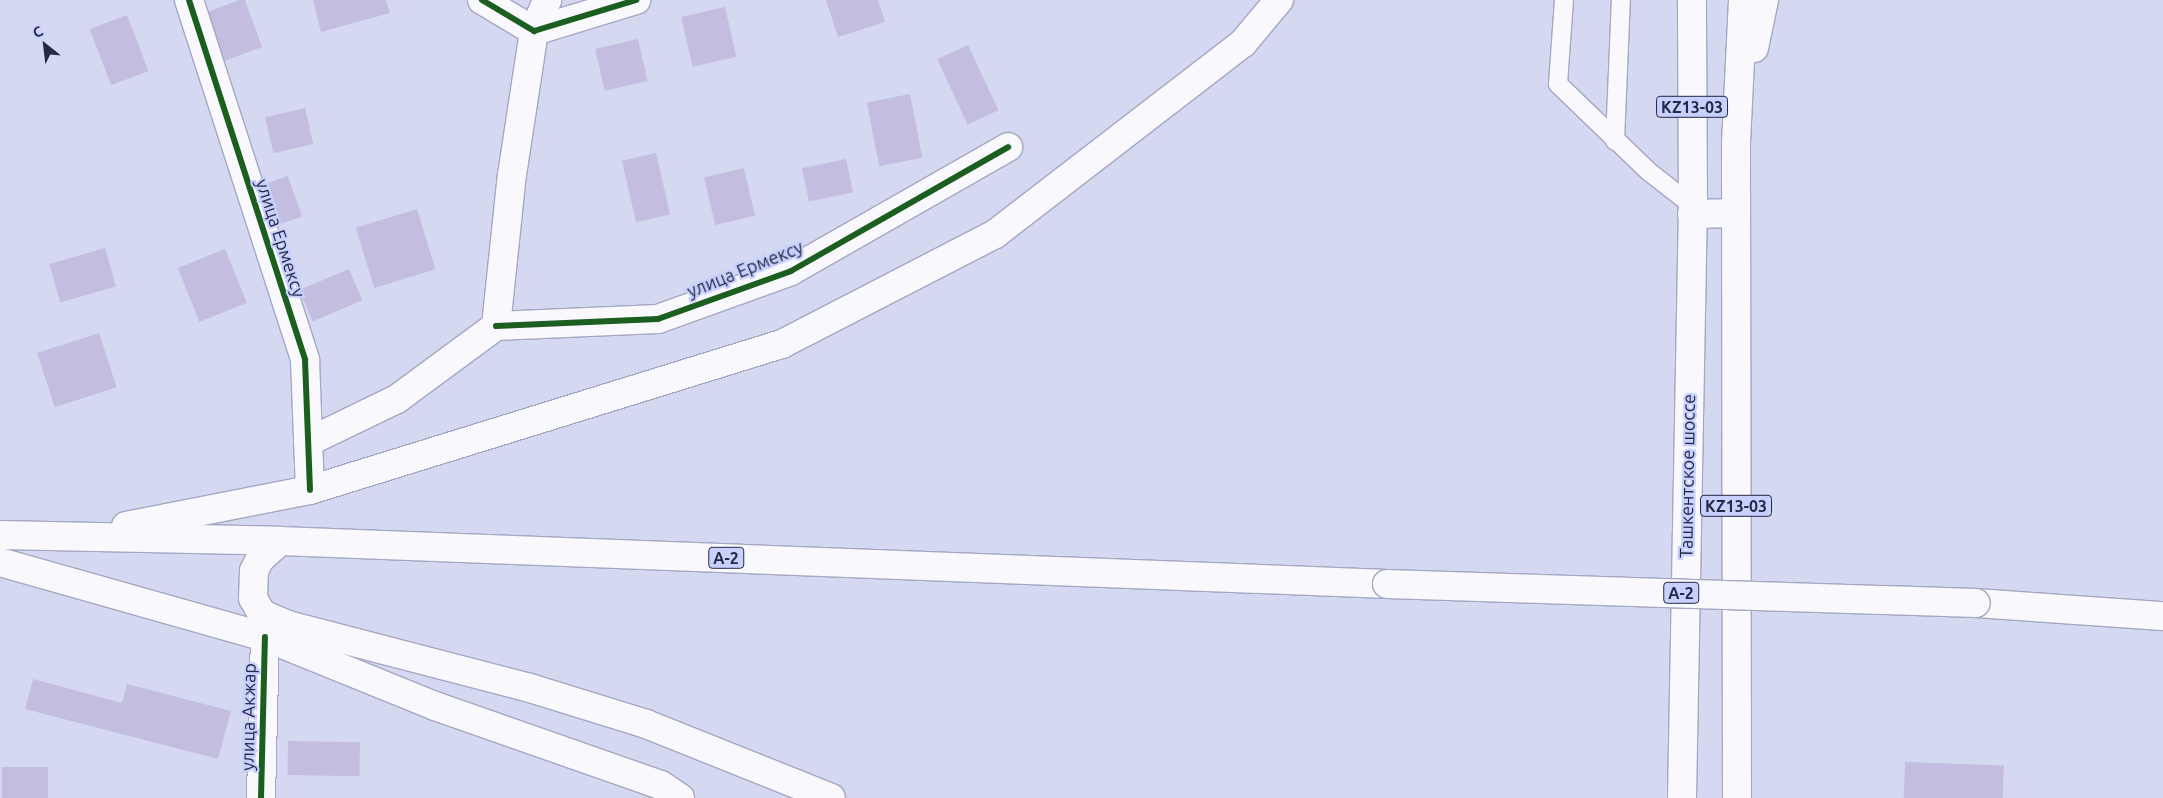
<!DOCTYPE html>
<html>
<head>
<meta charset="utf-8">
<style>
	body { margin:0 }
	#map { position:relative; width:2163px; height:798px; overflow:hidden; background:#d5d8f1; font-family:Ubuntu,sans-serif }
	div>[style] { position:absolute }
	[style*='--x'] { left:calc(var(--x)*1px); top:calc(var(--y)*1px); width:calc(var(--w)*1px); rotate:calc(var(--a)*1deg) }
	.building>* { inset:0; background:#c3bedf; transform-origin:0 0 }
	.roads { filter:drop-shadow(1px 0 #a4a7c0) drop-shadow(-1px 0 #a4a7c0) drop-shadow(0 1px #a4a7c0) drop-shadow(0 -1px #a4a7c0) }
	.service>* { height:18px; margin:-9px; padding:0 9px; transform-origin:9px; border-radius:9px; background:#f9f9fd }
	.minor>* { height:28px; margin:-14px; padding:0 14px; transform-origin:14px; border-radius:14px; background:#f9f9fd }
	.trunk>* { height:28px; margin:-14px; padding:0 14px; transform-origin:14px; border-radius:14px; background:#f9f9fd }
	.bridges { filter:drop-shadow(1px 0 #a4a7c0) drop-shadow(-1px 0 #a4a7c0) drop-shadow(0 1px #a4a7c0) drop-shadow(0 -1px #a4a7c0) }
	.trunk-bridge>* { height:28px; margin:-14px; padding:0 14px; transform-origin:14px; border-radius:14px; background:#f9f9fd }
	.cycleway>* { height:6px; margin:-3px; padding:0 3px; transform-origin:3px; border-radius:3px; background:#1b5e20 }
	span { translate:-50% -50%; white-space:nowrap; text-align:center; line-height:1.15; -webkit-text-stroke:4.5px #c8d0fe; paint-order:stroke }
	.shield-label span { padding:1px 4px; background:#c8d0fe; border:1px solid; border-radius:4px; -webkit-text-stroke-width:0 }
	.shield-label { font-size:16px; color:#242946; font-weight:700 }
	.street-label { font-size:18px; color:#242946 }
	.north { position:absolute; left:20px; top:20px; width:50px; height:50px; -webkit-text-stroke:4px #c8d0fe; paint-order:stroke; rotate:331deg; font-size:14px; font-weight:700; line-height:20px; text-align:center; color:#242946 }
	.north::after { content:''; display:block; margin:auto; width:18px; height:22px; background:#242946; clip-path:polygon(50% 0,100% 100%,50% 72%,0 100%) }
</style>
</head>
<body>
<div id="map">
	<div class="building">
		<i style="clip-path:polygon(240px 0,245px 0,262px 47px,224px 61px,207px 12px)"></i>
		<i style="clip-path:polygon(313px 0,386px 0,390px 13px,321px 32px)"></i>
		<i style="clip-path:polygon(826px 0,878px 0,885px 22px,838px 37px)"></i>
		<i style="left:725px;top:7px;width:51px;height:45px;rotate:77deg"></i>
		<i style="left:127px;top:15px;width:60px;height:40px;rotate:69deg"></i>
		<i style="left:638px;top:39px;width:43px;height:44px;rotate:77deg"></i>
		<i style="left:968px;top:45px;width:72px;height:34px;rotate:65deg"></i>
		<i style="left:910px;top:94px;width:65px;height:44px;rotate:79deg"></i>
		<i style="left:305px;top:108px;width:37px;height:41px;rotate:77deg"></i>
		<i style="left:656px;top:153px;width:63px;height:35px;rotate:77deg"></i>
		<i style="left:846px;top:159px;width:34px;height:45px;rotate:78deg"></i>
		<i style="left:744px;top:168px;width:49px;height:41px;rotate:77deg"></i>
		<i style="left:288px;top:176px;width:43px;height:25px;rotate:71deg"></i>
		<i style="left:417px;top:209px;width:63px;height:64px;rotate:73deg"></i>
		<i style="left:105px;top:248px;width:40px;height:58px;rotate:74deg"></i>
		<i style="left:225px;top:249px;width:58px;height:51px;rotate:68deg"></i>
		<i style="left:349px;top:269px;width:34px;height:54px;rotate:67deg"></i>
		<i style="left:99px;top:333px;width:57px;height:65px;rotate:72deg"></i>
		<i style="clip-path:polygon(33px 679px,122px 703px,127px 684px,231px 711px,218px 759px,25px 709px)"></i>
		<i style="left:288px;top:741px;width:72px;height:34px;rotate:1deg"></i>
		<i style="left:1905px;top:762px;width:99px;height:36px;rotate:2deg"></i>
		<i style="left:2px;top:767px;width:46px;height:31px"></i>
	</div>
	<div class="roads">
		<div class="service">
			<i style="--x:1564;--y:0;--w:84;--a:94.1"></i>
			<i style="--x:1558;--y:84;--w:125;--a:44"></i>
			<i style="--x:1648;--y:171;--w:57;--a:37.9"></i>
			<i style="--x:1615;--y:141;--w:141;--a:-87.6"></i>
		</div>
		<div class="minor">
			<i style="--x:189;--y:0;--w:378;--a:72.1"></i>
			<i style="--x:305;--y:360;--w:130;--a:87.8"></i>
			<i style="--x:482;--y:0;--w:61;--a:30.8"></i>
			<i style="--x:534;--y:31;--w:107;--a:-16.9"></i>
			<i style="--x:496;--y:326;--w:162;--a:-2.5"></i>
			<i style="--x:658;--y:319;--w:141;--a:-19.8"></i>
			<i style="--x:791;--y:271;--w:250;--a:-29.7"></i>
			<i style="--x:308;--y:442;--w:99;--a:-25.8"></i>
			<i style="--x:397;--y:399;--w:123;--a:-36.4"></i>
			<i style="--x:496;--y:326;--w:152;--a:-84"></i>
			<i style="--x:512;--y:175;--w:146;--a:-81.3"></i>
			<i style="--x:534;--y:31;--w:34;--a:-67"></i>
			<i style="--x:261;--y:798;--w:161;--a:-88.6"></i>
		</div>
		<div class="trunk">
			<i style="--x:1754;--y:48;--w:49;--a:-78.2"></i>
			<i style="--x:1692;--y:214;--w:44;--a:-1.3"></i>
			<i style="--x:126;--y:526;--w:187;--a:-11.1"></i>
			<i style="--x:310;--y:490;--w:494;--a:-17.2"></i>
			<i style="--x:782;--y:344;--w:240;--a:-27.3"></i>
			<i style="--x:995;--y:234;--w:313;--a:-37.6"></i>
			<i style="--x:1243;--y:43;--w:56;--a:-50.1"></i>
			<i style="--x:0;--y:535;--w:280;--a:1.2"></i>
			<i style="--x:280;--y:541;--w:1108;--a:2.22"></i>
			<i style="--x:280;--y:541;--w:27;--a:138"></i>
			<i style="--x:260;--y:559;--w:13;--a:117"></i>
			<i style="--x:254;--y:571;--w:27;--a:92"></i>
			<i style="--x:253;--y:598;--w:18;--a:61"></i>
			<i style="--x:262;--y:614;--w:28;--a:23"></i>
			<i style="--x:288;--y:625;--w:250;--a:14.6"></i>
			<i style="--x:530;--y:688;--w:121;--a:17.2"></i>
			<i style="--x:646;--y:724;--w:199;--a:21.8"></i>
			<i style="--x:0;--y:562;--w:275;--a:15.8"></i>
			<i style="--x:265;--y:637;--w:183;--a:22.1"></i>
			<i style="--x:435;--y:706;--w:239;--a:19.3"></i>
			<i style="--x:661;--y:785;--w:23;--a:34"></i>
			<i style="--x:1976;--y:603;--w:187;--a:4"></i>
			<i style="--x:1682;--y:798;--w:592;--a:-88.94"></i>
			<i style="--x:1693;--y:206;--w:206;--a:-90.3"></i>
			<i style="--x:1737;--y:798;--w:655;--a:-90.09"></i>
			<i style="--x:1736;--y:143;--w:143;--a:-87.2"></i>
		</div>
	</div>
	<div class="bridges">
		<div class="trunk-bridge">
			<i style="--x:1387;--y:584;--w:589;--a:1.85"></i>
		</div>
	</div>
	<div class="cycleway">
		<i style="--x:189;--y:0;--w:378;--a:72.1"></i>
		<i style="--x:305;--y:360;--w:130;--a:87.8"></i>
		<i style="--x:482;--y:0;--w:61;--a:30.8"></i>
		<i style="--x:534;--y:31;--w:107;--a:-16.9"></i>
		<i style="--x:496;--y:326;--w:162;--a:-2.5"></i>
		<i style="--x:658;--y:319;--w:141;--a:-19.8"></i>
		<i style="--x:791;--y:271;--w:250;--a:-29.7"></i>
		<i style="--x:261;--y:798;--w:161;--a:-88.6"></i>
	</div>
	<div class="shield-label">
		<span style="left:1692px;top:107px">KZ13-03</span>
		<span style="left:1736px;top:506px">KZ13-03</span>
		<span style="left:726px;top:558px">A-2</span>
		<span style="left:1681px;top:593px">A-2</span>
	</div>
	<div class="street-label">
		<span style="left:281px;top:238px;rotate:72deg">улица Ермексу</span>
		<span style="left:745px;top:269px;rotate:-22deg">улица Ермексу</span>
		<span style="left:1687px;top:476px;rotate:-89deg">Ташкентское шоссе</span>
		<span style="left:248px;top:717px;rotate:-89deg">улица Акжар</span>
	</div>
	<div class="north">С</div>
</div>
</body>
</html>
